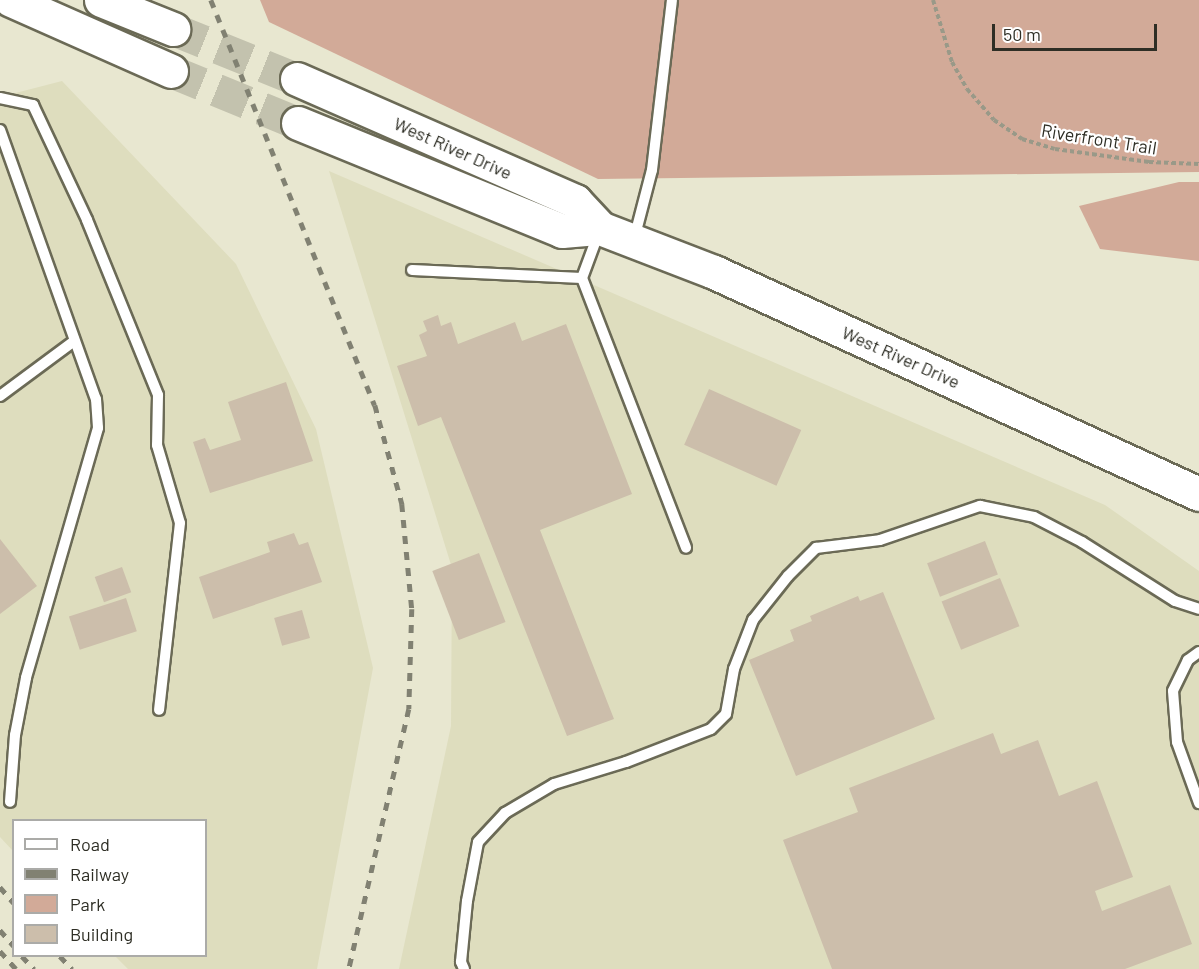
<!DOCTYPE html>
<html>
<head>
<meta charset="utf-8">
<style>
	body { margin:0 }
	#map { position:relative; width:1199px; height:969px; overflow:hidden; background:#e8e7d0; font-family:Barlow,sans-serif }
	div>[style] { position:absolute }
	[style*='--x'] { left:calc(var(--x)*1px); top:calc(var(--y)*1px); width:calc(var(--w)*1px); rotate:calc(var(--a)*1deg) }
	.built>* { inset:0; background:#deddbe }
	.green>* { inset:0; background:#d2aa98 }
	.building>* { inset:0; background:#ccbeab; transform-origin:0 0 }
	.primary-tunnel>* { height:33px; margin-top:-16.5px; transform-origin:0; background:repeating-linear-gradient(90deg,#c3c2ae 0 33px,transparent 0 49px) }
	.path>* { height:4px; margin-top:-2px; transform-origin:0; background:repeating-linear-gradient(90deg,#998 0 4.5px,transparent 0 7.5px) }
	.roads { filter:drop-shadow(2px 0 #6b6a56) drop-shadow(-2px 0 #6b6a56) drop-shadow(0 2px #6b6a56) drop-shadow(0 -2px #6b6a56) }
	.service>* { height:10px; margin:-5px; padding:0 5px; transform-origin:5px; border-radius:5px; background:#fff }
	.primary>* { height:33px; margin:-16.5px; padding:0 16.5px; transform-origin:16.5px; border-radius:16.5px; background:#fff }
	.rail>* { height:4.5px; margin-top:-2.25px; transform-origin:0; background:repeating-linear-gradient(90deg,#818172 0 8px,transparent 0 16px) }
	span { translate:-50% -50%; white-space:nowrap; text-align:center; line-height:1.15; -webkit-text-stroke:4.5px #fff; paint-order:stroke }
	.street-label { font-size:18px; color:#2e2e25 }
	.legend { position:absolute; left:12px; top:819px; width:195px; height:138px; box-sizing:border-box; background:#fff; border:2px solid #ababa8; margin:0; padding:8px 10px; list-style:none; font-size:18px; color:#2e2e25 }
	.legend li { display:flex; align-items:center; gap:12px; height:30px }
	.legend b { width:30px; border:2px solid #ababa8 }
	.scale { position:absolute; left:992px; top:24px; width:165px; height:27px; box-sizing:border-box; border:3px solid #2e2e25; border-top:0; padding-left:8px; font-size:18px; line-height:21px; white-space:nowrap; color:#2e2e25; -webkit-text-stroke:4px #fff; paint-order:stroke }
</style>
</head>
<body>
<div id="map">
	<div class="built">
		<i style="clip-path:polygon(62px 81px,236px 264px,316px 429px,373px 668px,317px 969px,128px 969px,115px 956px,206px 956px,206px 820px,14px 820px,13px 851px,0 837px,0 97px)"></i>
		<i style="clip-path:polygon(329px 171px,1105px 505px,1199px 571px,1199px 969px,399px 969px,451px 726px,452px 568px)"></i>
	</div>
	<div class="green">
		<i style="clip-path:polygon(260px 0,1199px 0,1199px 172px,598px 179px,269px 22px)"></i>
		<i style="clip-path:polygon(1179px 182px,1199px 182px,1199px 261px,1100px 249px,1079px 206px)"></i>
	</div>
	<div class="building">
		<i style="clip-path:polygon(438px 315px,441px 326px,451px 322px,458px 344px,515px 322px,522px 341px,566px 324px,632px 494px,540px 530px,614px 719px,567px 736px,441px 417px,418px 426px,397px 366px,427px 356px,419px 335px,427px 331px,423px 321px)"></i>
		<i style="clip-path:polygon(286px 382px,313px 461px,210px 493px,193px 442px,205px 438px,210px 450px,241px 440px,228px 402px)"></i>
		<i style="left:709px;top:389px;width:101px;height:61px;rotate:24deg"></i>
		<i style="clip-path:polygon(294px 533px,299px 545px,308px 542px,322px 582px,213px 619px,199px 577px,270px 552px,267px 542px)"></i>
		<i style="clip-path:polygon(0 539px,37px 586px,0 614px)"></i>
		<i style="left:985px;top:541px;width:36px;height:62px;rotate:69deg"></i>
		<i style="left:479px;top:553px;width:74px;height:50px;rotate:69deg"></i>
		<i style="left:122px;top:567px;width:27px;height:29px;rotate:70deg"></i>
		<i style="left:1000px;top:578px;width:52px;height:63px;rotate:68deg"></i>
		<i style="clip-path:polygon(883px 592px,935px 719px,796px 776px,749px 660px,794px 641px,790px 630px,812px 621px,810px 616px,858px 596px,860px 601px)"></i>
		<i style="left:126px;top:598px;width:35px;height:60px;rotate:72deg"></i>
		<i style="left:302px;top:610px;width:29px;height:29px;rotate:74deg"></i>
		<i style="clip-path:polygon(993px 733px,1001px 754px,1038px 740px,1059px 796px,1097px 781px,1133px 877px,1095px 891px,1102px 911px,1170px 885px,1192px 944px,1125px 969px,832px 969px,783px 840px,858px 812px,849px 788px)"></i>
	</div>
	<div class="primary-tunnel">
		<i style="--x:173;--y:29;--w:134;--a:22"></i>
		<i style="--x:171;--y:71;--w:137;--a:22.3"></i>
	</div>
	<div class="path">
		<i style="--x:933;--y:0;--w:65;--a:73"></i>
		<i style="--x:952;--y:62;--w:31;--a:61"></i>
		<i style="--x:967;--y:89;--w:41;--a:48.9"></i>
		<i style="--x:994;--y:120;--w:34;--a:34"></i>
		<i style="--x:1022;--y:139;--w:34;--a:17"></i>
		<i style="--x:1055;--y:149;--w:95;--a:7.9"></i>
		<i style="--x:1149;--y:162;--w:50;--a:2.3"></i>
	</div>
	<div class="roads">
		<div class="service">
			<i style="--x:0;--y:98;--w:34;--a:12"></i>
			<i style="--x:33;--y:105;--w:127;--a:64.8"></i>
			<i style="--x:87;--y:220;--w:189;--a:67.9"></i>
			<i style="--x:158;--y:395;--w:50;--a:91.1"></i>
			<i style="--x:157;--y:445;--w:81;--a:73.6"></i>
			<i style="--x:180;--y:523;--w:188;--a:96.4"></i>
			<i style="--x:0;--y:130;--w:286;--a:70.4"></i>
			<i style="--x:96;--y:399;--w:29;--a:86"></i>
			<i style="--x:98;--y:428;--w:260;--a:106.1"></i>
			<i style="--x:26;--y:678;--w:58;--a:100.9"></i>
			<i style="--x:15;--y:735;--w:67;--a:94.3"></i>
			<i style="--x:599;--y:232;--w:49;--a:110.3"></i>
			<i style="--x:582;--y:278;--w:289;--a:68.9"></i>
			<i style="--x:634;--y:239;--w:71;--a:-75.4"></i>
			<i style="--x:652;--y:170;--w:171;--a:-83.3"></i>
			<i style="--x:412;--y:270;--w:170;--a:2.7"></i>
			<i style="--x:0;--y:396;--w:92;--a:-36.6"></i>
			<i style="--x:1199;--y:652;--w:14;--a:144"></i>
			<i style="--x:1188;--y:660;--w:34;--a:116"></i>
			<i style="--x:1173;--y:691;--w:51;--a:85.5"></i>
			<i style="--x:1177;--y:742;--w:65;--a:70.2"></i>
			<i style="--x:464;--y:969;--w:8;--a:-113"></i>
			<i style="--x:461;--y:962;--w:61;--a:-84.4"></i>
			<i style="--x:467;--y:901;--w:60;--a:-79.4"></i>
			<i style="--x:478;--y:842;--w:40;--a:-47"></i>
			<i style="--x:505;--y:813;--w:57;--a:-30.6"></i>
			<i style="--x:554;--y:784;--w:75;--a:-17"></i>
			<i style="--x:626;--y:762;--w:91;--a:-21.2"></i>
			<i style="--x:711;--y:729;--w:21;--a:-45"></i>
			<i style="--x:726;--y:714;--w:46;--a:-79.9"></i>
			<i style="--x:734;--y:669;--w:53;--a:-68.8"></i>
			<i style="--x:753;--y:620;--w:56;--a:-51.5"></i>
			<i style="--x:788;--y:576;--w:40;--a:-45"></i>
			<i style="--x:816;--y:548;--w:64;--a:-7.1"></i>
			<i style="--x:880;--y:540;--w:106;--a:-18.8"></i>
			<i style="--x:980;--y:506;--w:55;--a:11.5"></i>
			<i style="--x:1034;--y:517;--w:54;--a:27.5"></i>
			<i style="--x:1082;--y:542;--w:110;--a:32.4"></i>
			<i style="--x:1175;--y:601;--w:25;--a:18"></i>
		</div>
		<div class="primary">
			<i style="--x:11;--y:0;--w:175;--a:23.9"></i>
			<i style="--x:101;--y:0;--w:78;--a:21.9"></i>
			<i style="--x:297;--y:79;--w:304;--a:23.7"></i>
			<i style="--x:575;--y:201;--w:37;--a:47"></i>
			<i style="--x:600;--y:228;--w:122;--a:21.1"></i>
			<i style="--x:714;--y:272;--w:533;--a:24.6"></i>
			<i style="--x:298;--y:123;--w:285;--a:22.2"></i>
			<i style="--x:562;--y:231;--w:38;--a:-5"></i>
		</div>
	</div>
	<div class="rail">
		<i style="--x:211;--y:0;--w:437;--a:68"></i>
		<i style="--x:375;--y:405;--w:103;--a:74.7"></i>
		<i style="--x:402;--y:504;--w:105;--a:84.6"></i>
		<i style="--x:412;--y:609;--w:100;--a:91.7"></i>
		<i style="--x:409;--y:709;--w:267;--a:103"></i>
		<i style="--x:0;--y:887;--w:21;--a:49"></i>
		<i style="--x:0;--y:930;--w:21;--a:49"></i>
		<i style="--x:0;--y:951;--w:24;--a:48"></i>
		<i style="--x:22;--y:956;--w:18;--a:47"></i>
		<i style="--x:60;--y:956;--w:18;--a:47"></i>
	</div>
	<div class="street-label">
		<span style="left:1099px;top:139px;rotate:9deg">Riverfront Trail</span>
		<span style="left:453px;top:148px;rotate:24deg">West River Drive</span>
		<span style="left:901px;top:357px;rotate:24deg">West River Drive</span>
	</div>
	<ul class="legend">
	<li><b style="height:8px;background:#fff"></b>Road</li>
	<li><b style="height:8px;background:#818172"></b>Railway</li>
	<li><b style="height:16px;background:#d2aa98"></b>Park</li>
	<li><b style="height:16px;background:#ccbeab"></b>Building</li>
	</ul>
	<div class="scale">50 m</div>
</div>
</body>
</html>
